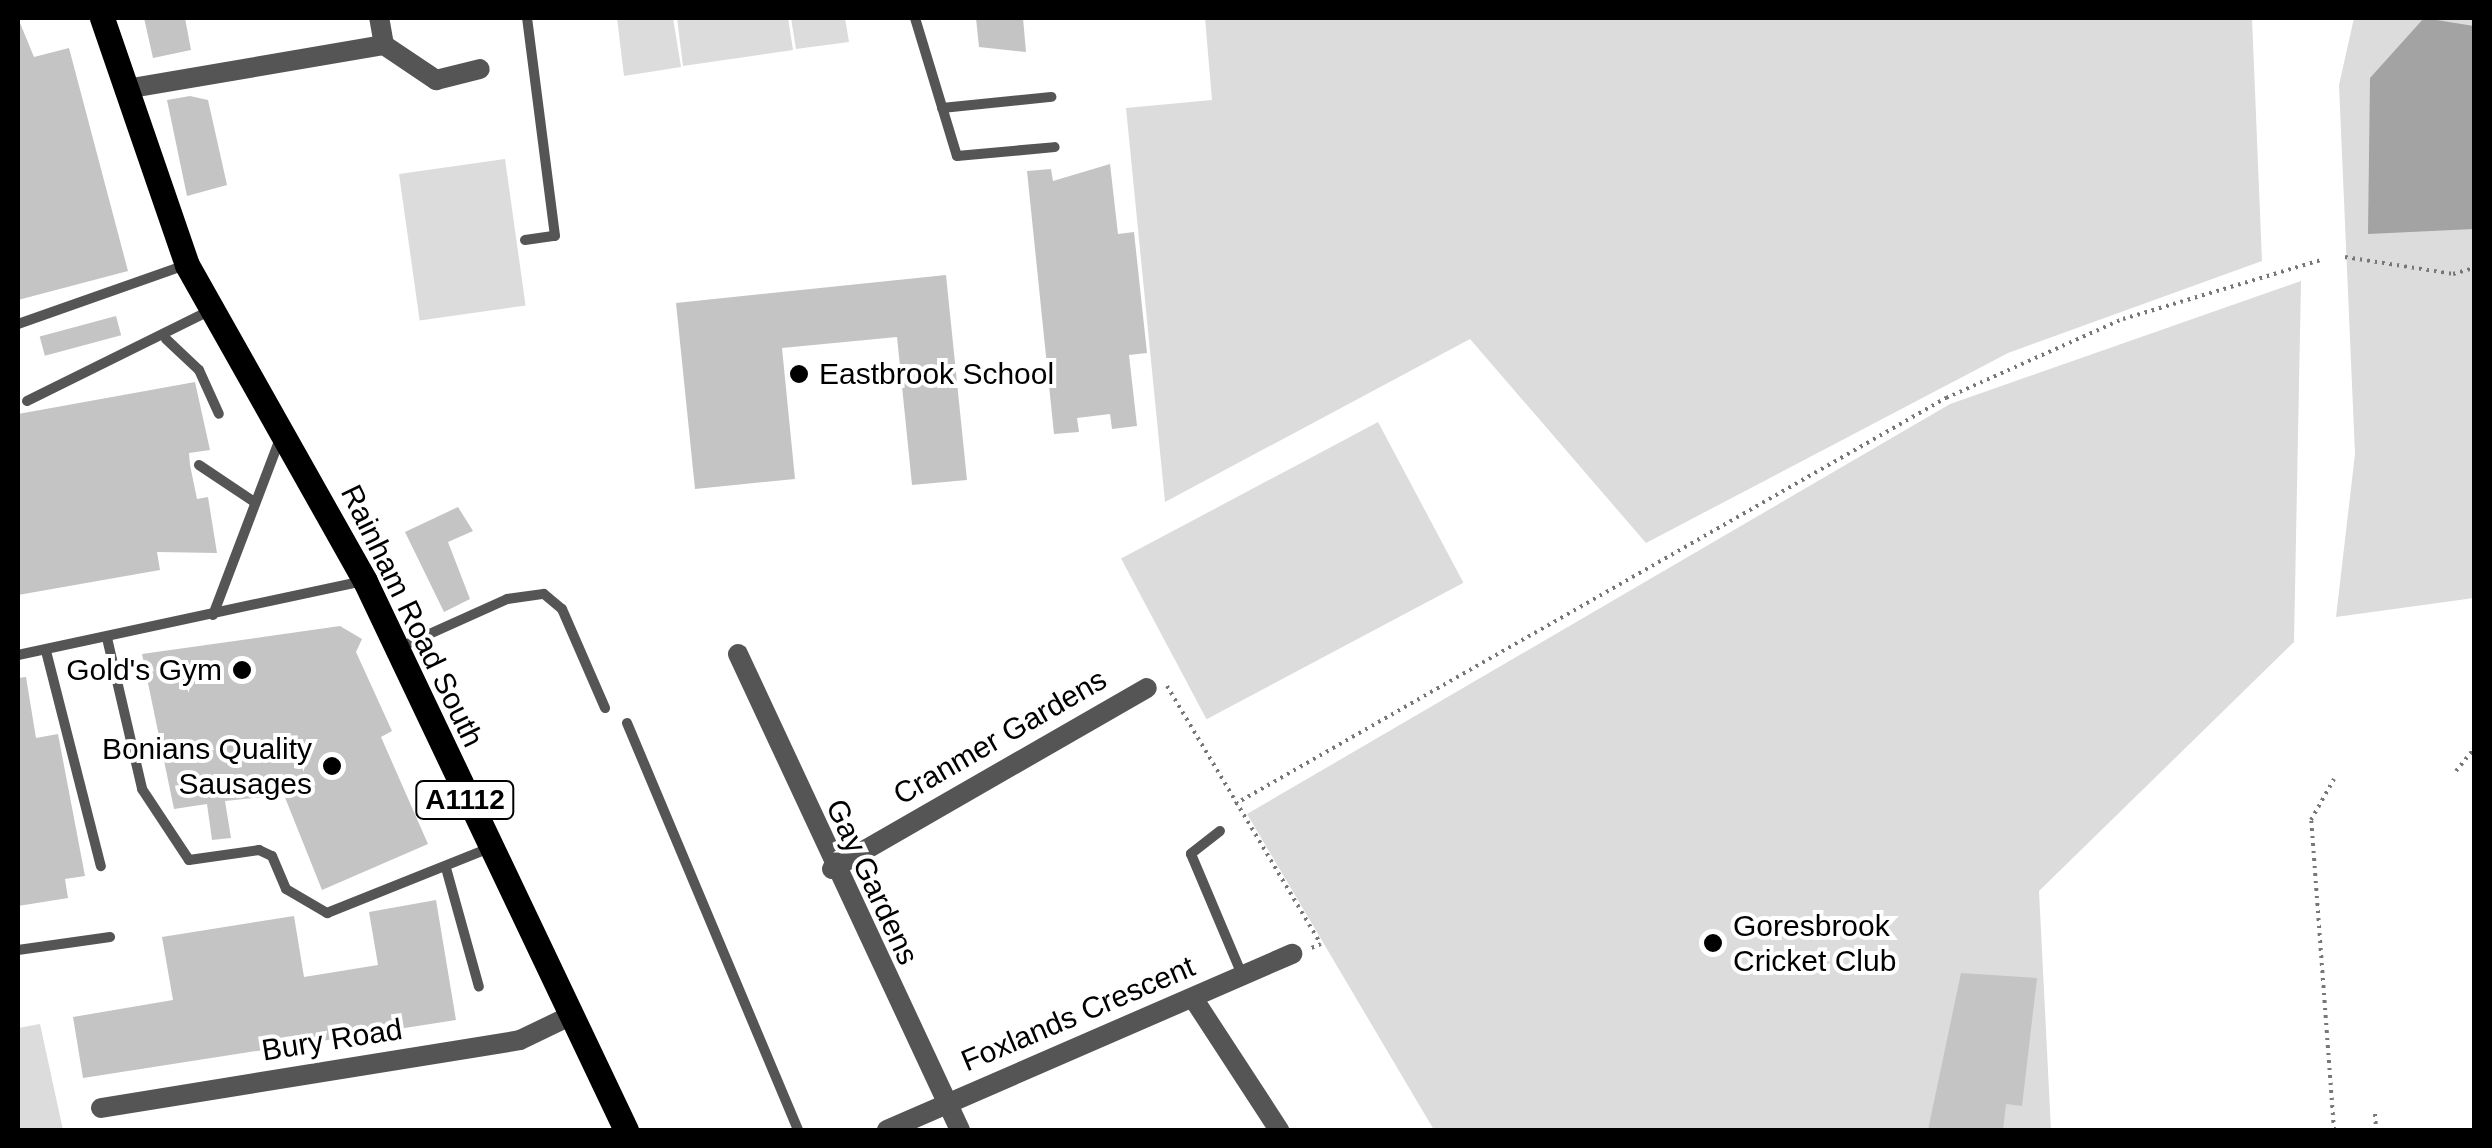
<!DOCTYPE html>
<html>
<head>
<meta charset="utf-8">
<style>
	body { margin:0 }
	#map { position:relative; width:2492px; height:1148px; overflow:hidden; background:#fff; font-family:Arial,sans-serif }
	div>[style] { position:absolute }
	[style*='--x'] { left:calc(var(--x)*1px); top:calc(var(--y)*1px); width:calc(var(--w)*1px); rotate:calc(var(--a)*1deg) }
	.green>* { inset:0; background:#dcdcdc; transform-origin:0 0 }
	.water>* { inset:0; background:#a3a3a3 }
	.building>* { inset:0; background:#c4c4c4; transform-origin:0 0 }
	.path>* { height:4px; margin-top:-2px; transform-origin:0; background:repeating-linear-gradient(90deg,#777 0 2.5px,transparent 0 7.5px) }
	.service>* { height:10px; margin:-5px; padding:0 5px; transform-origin:5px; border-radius:5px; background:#555 }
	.minor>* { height:20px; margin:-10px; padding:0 10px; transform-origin:10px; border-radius:10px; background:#555 }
	.primary>* { height:25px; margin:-12.5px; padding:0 12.5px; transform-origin:12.5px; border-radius:12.5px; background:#000 }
	.dots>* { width:28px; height:28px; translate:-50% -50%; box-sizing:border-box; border:5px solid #fff; border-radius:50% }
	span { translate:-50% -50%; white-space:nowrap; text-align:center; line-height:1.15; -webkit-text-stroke:8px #fff; paint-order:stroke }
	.shield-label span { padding:2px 8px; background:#fff; border:2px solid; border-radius:8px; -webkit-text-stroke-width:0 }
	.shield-label { font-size:28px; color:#000; font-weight:700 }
	.poi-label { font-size:30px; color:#000 }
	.left { translate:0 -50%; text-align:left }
	.right { translate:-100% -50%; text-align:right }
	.street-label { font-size:30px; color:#000 }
	.frame { position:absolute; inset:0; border:20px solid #000; pointer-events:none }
</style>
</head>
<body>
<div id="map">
	<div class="green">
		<i style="clip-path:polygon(617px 18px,673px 18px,681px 67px,624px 76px)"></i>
		<i style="clip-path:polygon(677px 18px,788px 18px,793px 50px,683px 66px)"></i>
		<i style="clip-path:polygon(791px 18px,845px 18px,849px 42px,796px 49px)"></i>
		<i style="clip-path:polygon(1205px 18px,2252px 18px,2262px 261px,2008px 353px,1646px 543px,1470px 339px,1165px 502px,1126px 108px,1212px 100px)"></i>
		<i style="clip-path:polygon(2354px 18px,2474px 18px,2474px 598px,2336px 617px,2355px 454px,2339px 85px)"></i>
		<i style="left:505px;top:159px;width:148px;height:107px;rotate:82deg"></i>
		<i style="clip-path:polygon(2301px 281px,2294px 642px,2039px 891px,2051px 1130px,1434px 1130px,1247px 814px,1950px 404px)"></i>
		<i style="left:1378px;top:422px;width:182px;height:291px;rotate:62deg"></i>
		<i style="clip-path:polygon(40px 1024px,63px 1130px,18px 1130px,18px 1028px)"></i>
	</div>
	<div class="water">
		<i style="clip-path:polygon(2424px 18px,2474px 26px,2474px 229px,2368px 234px,2370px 78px)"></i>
	</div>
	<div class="building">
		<i style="clip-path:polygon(18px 18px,34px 57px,69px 48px,128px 271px,18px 300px)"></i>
		<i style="clip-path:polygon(144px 18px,185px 18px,191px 50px,153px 58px)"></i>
		<i style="clip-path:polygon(976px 18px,1023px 18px,1026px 52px,979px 47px)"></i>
		<i style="clip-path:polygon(190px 96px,208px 100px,227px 185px,187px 196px,167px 100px)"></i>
		<i style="clip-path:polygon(1110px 164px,1118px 234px,1134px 232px,1147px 353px,1129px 355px,1137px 426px,1112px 429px,1110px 414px,1077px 418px,1079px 432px,1054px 434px,1027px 171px,1051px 169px,1053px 181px)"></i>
		<i style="clip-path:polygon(946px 275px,967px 480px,912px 485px,897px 337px,782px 348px,795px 479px,695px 489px,676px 303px)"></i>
		<i style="left:116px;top:316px;width:20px;height:79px;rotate:75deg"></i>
		<i style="clip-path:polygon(195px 382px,210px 450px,189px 453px,190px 465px,197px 499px,208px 497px,217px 553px,157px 552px,160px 570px,18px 595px,18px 414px)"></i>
		<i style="clip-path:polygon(458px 507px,473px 531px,448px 542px,470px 599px,444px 612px,405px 532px)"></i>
		<i style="clip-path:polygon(340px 626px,362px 639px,356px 652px,392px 731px,381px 737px,428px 844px,322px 890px,284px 795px,225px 801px,231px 838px,212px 840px,207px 804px,174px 809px,142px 654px)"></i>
		<i style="clip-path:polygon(26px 677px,36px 738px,58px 734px,85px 876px,65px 879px,68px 898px,18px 906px,18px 678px)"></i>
		<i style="clip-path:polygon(436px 900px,456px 1020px,83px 1078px,73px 1017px,173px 1000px,162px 937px,294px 916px,304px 977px,378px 965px,369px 912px)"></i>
		<i style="clip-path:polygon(1961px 973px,2037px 978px,2022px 1106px,2006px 1104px,2003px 1130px,1928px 1130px)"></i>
	</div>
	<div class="path">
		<i style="--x:2345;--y:257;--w:109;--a:8.9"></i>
		<i style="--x:2453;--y:274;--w:22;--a:-16"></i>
		<i style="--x:1167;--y:686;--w:300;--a:59.2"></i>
		<i style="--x:1321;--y:944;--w:11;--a:158"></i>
		<i style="--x:2456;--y:771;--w:28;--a:-51"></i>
		<i style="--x:1235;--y:804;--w:819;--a:-29.73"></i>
		<i style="--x:1946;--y:398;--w:194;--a:-24.1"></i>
		<i style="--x:2123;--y:319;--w:207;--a:-16.6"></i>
		<i style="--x:2375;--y:1114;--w:16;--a:86"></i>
		<i style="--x:2334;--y:1130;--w:311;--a:-94.2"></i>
		<i style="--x:2311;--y:820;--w:47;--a:-60.7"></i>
	</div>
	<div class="service">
		<i style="--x:915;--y:18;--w:144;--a:73.1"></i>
		<i style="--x:957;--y:156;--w:98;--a:-5.2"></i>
		<i style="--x:942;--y:108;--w:110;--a:-5.8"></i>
		<i style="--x:525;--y:240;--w:30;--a:-8"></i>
		<i style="--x:555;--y:236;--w:220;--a:-97.3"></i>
		<i style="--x:18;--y:324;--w:178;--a:-19.4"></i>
		<i style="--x:166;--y:339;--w:45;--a:43.2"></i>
		<i style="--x:199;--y:370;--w:48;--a:65.6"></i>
		<i style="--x:27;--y:401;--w:208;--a:-26.3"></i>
		<i style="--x:199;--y:465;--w:65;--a:33.7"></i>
		<i style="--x:213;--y:615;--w:188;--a:-69.2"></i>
		<i style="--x:107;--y:638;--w:155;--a:76.9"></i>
		<i style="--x:142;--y:789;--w:85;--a:56.5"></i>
		<i style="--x:189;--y:860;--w:71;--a:-8.1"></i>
		<i style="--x:259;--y:850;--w:14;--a:25"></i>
		<i style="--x:272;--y:856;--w:36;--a:67"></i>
		<i style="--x:286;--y:889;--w:48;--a:30.3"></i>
		<i style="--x:327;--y:913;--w:172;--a:-21.8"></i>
		<i style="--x:396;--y:649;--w:122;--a:-24.2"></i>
		<i style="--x:507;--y:599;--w:37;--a:-8"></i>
		<i style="--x:544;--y:594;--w:23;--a:40"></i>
		<i style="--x:562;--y:609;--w:108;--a:66.5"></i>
		<i style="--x:46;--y:651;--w:222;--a:75.7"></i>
		<i style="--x:18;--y:655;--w:354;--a:-12.1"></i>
		<i style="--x:627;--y:723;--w:441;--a:67.2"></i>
		<i style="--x:1220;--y:831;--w:37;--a:142"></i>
		<i style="--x:1191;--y:854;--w:131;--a:67.1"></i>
		<i style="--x:446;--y:868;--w:123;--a:74.5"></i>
		<i style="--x:18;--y:950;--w:93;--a:-8"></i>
	</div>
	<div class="minor">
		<i style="--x:384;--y:45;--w:63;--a:33.9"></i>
		<i style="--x:436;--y:80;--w:45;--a:-14"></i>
		<i style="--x:126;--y:89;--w:262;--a:-9.7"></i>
		<i style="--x:384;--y:45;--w:27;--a:-100"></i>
		<i style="--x:738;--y:654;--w:525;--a:65"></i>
		<i style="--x:832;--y:869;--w:363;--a:-29.9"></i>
		<i style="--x:1193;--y:998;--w:158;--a:56.9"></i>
		<i style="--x:101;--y:1108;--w:424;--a:-9.2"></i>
		<i style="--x:520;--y:1040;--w:53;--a:-25.6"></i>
		<i style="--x:887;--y:1130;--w:442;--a:-23.5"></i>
	</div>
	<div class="primary">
		<i style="--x:102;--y:18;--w:261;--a:71"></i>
		<i style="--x:187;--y:265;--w:363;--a:60.6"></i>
		<i style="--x:365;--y:581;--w:608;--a:64.57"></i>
	</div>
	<div class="dots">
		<i style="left:799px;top:374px;background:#000"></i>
		<i style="left:242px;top:670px;background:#000"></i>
		<i style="left:332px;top:766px;background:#000"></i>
		<i style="left:1713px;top:943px;background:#000"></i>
	</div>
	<div class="shield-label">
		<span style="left:465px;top:800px">A1112</span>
	</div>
	<div class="poi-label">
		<span class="left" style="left:819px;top:374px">Eastbrook School</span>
		<span class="right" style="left:222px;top:670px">Gold's Gym</span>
		<span class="right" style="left:312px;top:766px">Bonians Quality<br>Sausages</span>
		<span class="left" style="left:1733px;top:943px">Goresbrook<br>Cricket Club</span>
	</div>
	<div class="street-label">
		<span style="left:412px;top:616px;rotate:64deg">Rainham Road South</span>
		<span style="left:1000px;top:737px;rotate:-30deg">Cranmer Gardens</span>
		<span style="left:872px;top:882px;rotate:65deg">Gay Gardens</span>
		<span style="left:1078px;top:1014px;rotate:-23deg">Foxlands Crescent</span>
		<span style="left:332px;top:1040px;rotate:-9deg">Bury Road</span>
	</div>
	<div class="frame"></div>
</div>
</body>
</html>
